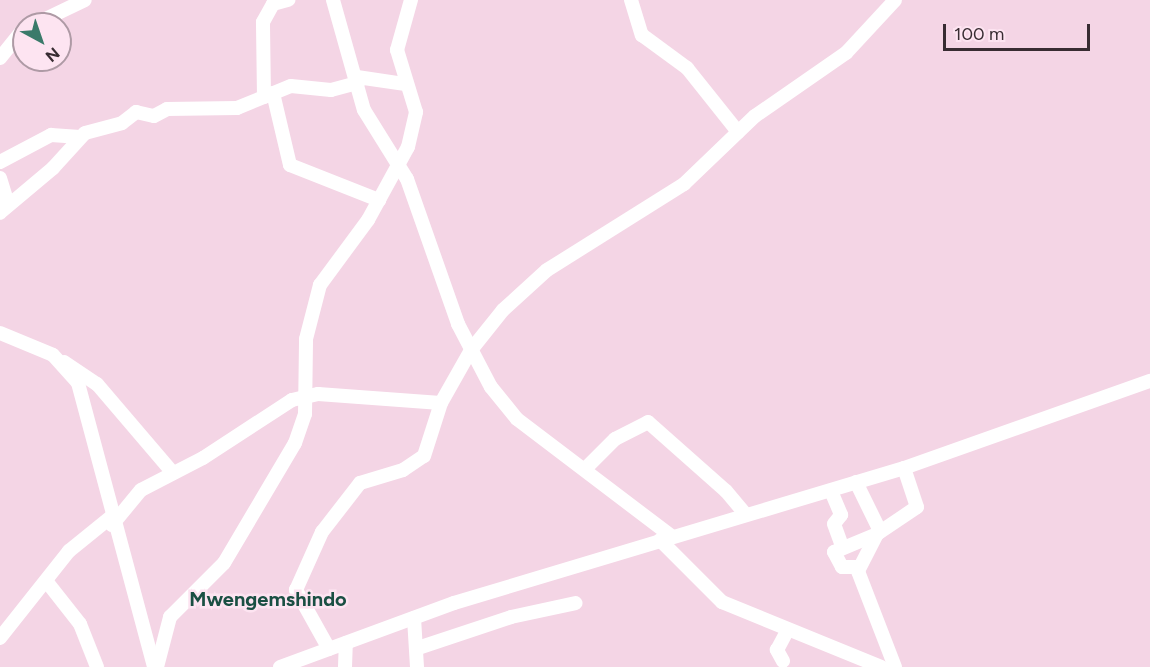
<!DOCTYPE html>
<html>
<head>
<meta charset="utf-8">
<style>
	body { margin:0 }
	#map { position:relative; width:1150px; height:667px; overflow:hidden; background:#f4d5e5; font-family:Figtree,sans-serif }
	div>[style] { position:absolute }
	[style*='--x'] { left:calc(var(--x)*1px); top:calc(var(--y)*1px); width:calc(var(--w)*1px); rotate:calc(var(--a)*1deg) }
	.minor>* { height:14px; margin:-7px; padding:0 7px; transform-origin:7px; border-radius:7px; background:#fff }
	span { translate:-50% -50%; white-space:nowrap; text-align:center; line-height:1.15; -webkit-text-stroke:5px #fde4f1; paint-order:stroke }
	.quarter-label { font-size:20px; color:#1a4f43; font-weight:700 }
	.north { position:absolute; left:12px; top:12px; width:60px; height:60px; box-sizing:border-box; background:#fde4f1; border:2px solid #ae9aa5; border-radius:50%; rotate:140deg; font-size:16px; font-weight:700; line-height:24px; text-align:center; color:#382c32 }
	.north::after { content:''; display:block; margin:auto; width:21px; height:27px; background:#3a7a6a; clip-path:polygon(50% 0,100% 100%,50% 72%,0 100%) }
	.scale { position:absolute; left:943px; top:24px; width:147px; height:27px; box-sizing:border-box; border:3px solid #382c32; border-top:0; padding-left:8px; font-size:18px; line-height:21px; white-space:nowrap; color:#382c32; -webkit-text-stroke:4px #fde4f1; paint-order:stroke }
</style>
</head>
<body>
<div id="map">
	<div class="minor">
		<i style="--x:333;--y:0;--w:114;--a:74.3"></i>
		<i style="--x:364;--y:110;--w:81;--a:58.1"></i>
		<i style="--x:407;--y:179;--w:154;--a:70.6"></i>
		<i style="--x:458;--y:324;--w:71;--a:62.4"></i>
		<i style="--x:491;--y:387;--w:41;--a:50.9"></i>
		<i style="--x:517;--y:419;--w:193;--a:37.2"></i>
		<i style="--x:631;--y:0;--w:37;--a:73"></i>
		<i style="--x:642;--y:35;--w:56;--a:36.3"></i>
		<i style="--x:687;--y:68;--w:82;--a:51.4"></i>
		<i style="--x:35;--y:24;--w:55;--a:-25.6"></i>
		<i style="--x:0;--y:58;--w:38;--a:-51"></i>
		<i style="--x:357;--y:77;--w:49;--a:8.3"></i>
		<i style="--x:273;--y:93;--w:74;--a:76.7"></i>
		<i style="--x:290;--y:165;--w:96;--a:21.5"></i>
		<i style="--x:264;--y:97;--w:75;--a:-90.8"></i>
		<i style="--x:263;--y:22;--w:21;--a:-61"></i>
		<i style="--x:273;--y:4;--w:16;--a:-15"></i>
		<i style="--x:0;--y:162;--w:58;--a:-27.9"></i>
		<i style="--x:51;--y:135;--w:29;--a:4"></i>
		<i style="--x:0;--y:178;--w:21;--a:73"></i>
		<i style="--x:6;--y:198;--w:16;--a:112"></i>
		<i style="--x:2;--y:211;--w:67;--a:-40.1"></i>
		<i style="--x:53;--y:168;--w:47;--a:-47.6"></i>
		<i style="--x:85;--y:133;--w:38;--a:-15"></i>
		<i style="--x:122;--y:123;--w:18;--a:-38"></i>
		<i style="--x:136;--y:112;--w:18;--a:13"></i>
		<i style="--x:154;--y:116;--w:15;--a:-28"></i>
		<i style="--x:167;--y:109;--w:70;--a:-0.8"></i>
		<i style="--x:237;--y:108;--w:58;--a:-22.2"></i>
		<i style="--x:291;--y:86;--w:40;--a:5.7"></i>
		<i style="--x:331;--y:90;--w:28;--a:-15"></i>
		<i style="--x:0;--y:333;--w:57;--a:22.5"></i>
		<i style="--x:53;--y:355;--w:38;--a:48"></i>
		<i style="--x:78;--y:383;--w:294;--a:75"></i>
		<i style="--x:64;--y:362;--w:40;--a:34"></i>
		<i style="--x:97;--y:384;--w:117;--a:49.5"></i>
		<i style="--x:586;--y:468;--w:41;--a:-45"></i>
		<i style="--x:615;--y:439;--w:37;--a:-27"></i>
		<i style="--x:648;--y:422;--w:104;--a:41.5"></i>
		<i style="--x:726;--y:491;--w:30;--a:50"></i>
		<i style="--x:856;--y:482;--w:55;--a:63.9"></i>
		<i style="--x:831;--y:491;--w:26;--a:67"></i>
		<i style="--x:841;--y:515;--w:11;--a:128"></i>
		<i style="--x:834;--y:524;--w:23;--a:70"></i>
		<i style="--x:112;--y:525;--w:45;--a:-50.4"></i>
		<i style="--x:141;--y:490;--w:70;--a:-27.3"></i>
		<i style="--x:203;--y:458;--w:106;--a:-33.1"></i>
		<i style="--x:292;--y:400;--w:27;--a:-13"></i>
		<i style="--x:318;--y:394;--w:123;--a:4.2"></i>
		<i style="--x:660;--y:540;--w:88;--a:45"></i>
		<i style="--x:722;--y:602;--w:172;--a:22.2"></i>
		<i style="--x:859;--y:567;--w:17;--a:180"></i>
		<i style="--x:842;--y:567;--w:17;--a:-118"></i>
		<i style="--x:834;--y:552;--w:47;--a:-22.7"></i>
		<i style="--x:47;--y:582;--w:53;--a:51.8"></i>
		<i style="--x:80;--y:624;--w:46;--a:68.4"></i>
		<i style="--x:414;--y:618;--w:49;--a:86.5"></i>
		<i style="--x:0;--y:638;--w:111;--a:-51.6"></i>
		<i style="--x:69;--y:551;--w:54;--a:-39"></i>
		<i style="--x:418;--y:648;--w:98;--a:-18.4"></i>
		<i style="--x:511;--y:617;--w:66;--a:-12.2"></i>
		<i style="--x:329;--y:649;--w:68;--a:-119.2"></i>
		<i style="--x:296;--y:590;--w:64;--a:-65.9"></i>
		<i style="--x:322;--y:532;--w:62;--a:-52.2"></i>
		<i style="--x:360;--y:483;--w:45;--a:-16.8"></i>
		<i style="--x:403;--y:470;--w:25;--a:-34"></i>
		<i style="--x:424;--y:456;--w:56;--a:-72.2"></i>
		<i style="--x:441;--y:403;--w:61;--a:-60.5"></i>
		<i style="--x:471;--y:350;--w:51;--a:-51.3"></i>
		<i style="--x:503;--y:310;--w:59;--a:-42.3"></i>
		<i style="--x:547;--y:270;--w:162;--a:-32.1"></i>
		<i style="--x:684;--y:184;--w:98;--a:-43.8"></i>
		<i style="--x:755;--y:116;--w:111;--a:-34.7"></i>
		<i style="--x:846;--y:53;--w:72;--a:-47.2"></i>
		<i style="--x:783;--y:661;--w:13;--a:-119"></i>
		<i style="--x:777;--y:650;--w:21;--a:-62"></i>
		<i style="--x:157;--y:667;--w:52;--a:-75.4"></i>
		<i style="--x:170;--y:617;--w:76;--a:-45"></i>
		<i style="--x:224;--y:563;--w:139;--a:-59.4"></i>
		<i style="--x:295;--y:443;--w:31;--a:-71"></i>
		<i style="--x:305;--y:414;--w:75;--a:-89.2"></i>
		<i style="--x:306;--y:339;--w:56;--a:-75.5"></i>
		<i style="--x:320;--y:285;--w:81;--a:-53.6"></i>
		<i style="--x:368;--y:220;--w:83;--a:-61.3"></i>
		<i style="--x:408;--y:147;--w:36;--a:-77"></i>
		<i style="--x:416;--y:112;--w:65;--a:-107"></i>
		<i style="--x:397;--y:50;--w:52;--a:-74.4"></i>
		<i style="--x:280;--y:667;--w:185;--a:-20.2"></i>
		<i style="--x:454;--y:603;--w:470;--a:-16.7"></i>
		<i style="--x:904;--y:468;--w:261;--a:-19.5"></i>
		<i style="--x:345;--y:667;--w:24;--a:-88"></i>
		<i style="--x:895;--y:667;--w:103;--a:-111.1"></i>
		<i style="--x:858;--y:571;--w:42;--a:-62.8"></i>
		<i style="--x:877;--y:534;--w:48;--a:-34"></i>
		<i style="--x:917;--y:507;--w:41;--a:-108.4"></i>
	</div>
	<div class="quarter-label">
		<span style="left:268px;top:599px">Mwengemshindo</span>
	</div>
	<div class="north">N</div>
	<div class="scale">100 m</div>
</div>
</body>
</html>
